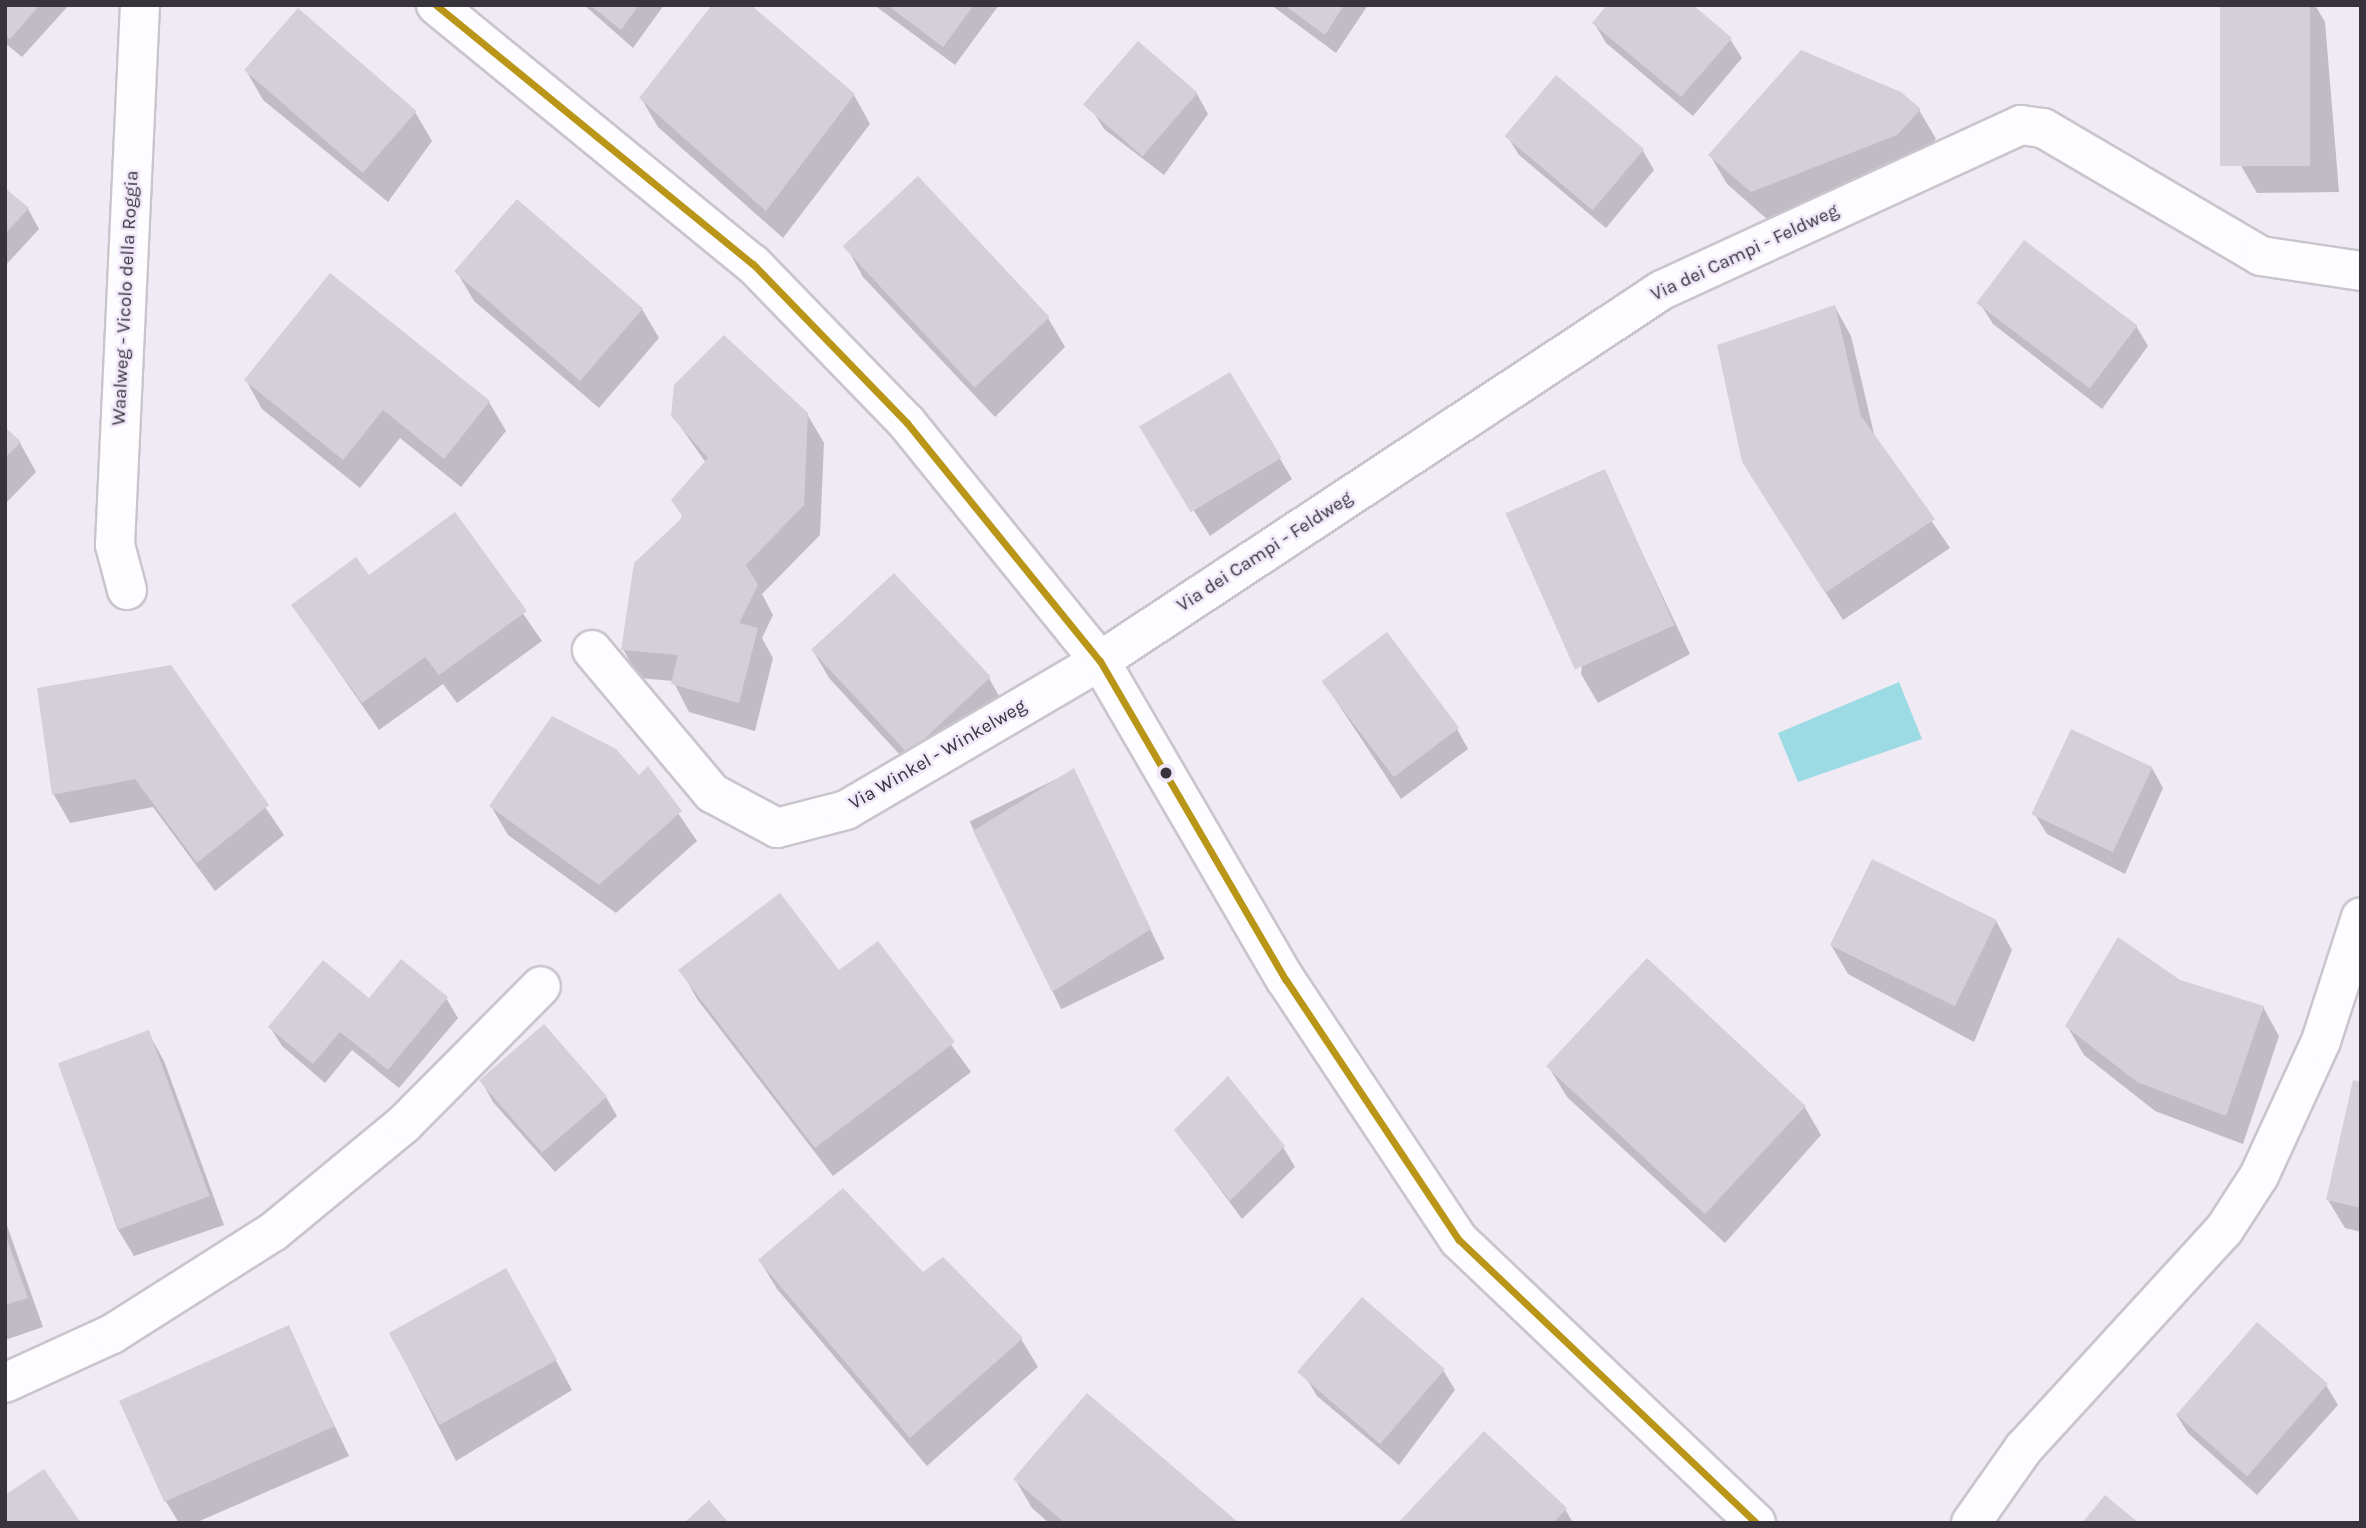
<!DOCTYPE html>
<html>
<head>
<meta charset="utf-8">
<style>
	body { margin:0 }
	#map { position:relative; width:2366px; height:1528px; overflow:hidden; background:#f0eaf5; font-family:Karla,sans-serif }
	div>[style] { position:absolute }
	[style*='--x'] { left:calc(var(--x)*1px); top:calc(var(--y)*1px); width:calc(var(--w)*1px); rotate:calc(var(--a)*1deg) }
	.water>* { inset:0; background:#9cdbe4 }
	.shadow>* { inset:0; background:#0003; transform-origin:0 0 }
	.building>* { inset:0; background:#d5d0d7; transform-origin:0 0 }
	.roads { filter:drop-shadow(2px 0 #cac5cd) drop-shadow(-2px 0 #cac5cd) drop-shadow(0 2px #cac5cd) drop-shadow(0 -2px #cac5cd) }
	.minor>* { height:38px; margin:-19px; padding:0 19px; transform-origin:19px; border-radius:19px; background:#fdfcfe }
	.bus-1>* { height:7px; margin:-3.5px; padding:0 3.5px; transform-origin:3.5px; border-radius:3.5px; background:#b99617 }
	.dots>* { width:19px; height:19px; translate:-50% -50%; box-sizing:border-box; border:4px solid #f0e6f9; border-radius:50% }
	span { translate:-50% -50%; white-space:nowrap; text-align:center; line-height:1.15; -webkit-text-stroke:5px #f0e6f9; paint-order:stroke }
	.street-label { font-size:19px; color:#37343b }
	.frame { position:absolute; inset:0; border:7px solid #37343b; pointer-events:none }
</style>
</head>
<body>
<div id="map">
	<div class="water">
		<i style="clip-path:polygon(1899px 682px,1922px 739px,1798px 782px,1778px 733px)"></i>
	</div>
	<div class="shadow">
		<i style="clip-path:polygon(5px 5px,69px 5px,22px 57px,5px 43px)"></i>
		<i style="clip-path:polygon(584px 5px,664px 5px,633px 48px)"></i>
		<i style="clip-path:polygon(874px 5px,999px 5px,955px 65px)"></i>
		<i style="clip-path:polygon(1271px 5px,1368px 5px,1336px 53px)"></i>
		<i style="clip-path:polygon(2222px 5px,2315px 5px,2325px 22px,2339px 192px,2257px 193px,2240px 164px)"></i>
		<i style="clip-path:polygon(1594px 23px,1730px 39px,1742px 58px,1693px 116px,1606px 43px)"></i>
		<i style="clip-path:polygon(1138px 44px,1197px 94px,1208px 114px,1164px 175px,1104px 129px,1092px 110px)"></i>
		<i style="clip-path:polygon(247px 72px,415px 112px,432px 141px,388px 202px,263px 100px)"></i>
		<i style="clip-path:polygon(1556px 77px,1643px 151px,1654px 170px,1606px 228px,1519px 155px,1507px 136px)"></i>
		<i style="clip-path:polygon(854px 95px,870px 124px,783px 238px,658px 127px,641px 98px)"></i>
		<i style="clip-path:polygon(1919px 110px,1936px 139px,1914px 164px,1768px 220px,1727px 184px,1710px 155px)"></i>
		<i style="clip-path:polygon(5px 190px,28px 209px,39px 229px,5px 266px)"></i>
		<i style="clip-path:polygon(847px 248px,1048px 318px,1065px 347px,995px 417px,863px 277px)"></i>
		<i style="clip-path:polygon(457px 272px,642px 309px,659px 338px,599px 408px,474px 301px)"></i>
		<i style="clip-path:polygon(331px 275px,489px 402px,506px 431px,461px 487px,400px 438px,360px 488px,262px 409px,246px 380px)"></i>
		<i style="clip-path:polygon(1981px 305px,2136px 326px,2148px 346px,2102px 409px,1993px 324px)"></i>
		<i style="clip-path:polygon(1835px 307px,1851px 336px,1875px 438px,1950px 548px,1843px 620px,1761px 491px)"></i>
		<i style="clip-path:polygon(1230px 375px,1292px 479px,1210px 536px,1156px 451px)"></i>
		<i style="clip-path:polygon(807px 414px,824px 443px,820px 535px,762px 594px,773px 615px,762px 638px,773px 658px,755px 731px,689px 712px,673px 681px,639px 678px,623px 649px,706px 463px,673px 416px)"></i>
		<i style="clip-path:polygon(5px 429px,20px 443px,36px 472px,5px 504px)"></i>
		<i style="clip-path:polygon(1604px 472px,1690px 654px,1598px 703px,1581px 674px)"></i>
		<i style="clip-path:polygon(455px 515px,542px 641px,457px 703px,443px 684px,379px 730px,293px 605px,368px 578px)"></i>
		<i style="clip-path:polygon(894px 575px,989px 678px,1005px 707px,924px 781px,829px 678px,812px 649px)"></i>
		<i style="clip-path:polygon(170px 667px,284px 835px,215px 891px,153px 807px,70px 823px,54px 795px,39px 690px)"></i>
		<i style="clip-path:polygon(1325px 684px,1457px 729px,1468px 749px,1401px 799px)"></i>
		<i style="clip-path:polygon(2152px 768px,2163px 788px,2125px 874px,2047px 834px,2035px 815px)"></i>
		<i style="clip-path:polygon(648px 769px,697px 841px,616px 913px,508px 835px,491px 806px,639px 778px)"></i>
		<i style="left:1073px;top:771px;width:209px;height:115px;rotate:64deg"></i>
		<i style="clip-path:polygon(1996px 921px,2012px 950px,1974px 1042px,1848px 974px,1831px 945px)"></i>
		<i style="clip-path:polygon(877px 943px,971px 1072px,833px 1176px,697px 999px,681px 970px,838px 972px)"></i>
		<i style="clip-path:polygon(446px 998px,458px 1018px,399px 1088px,352px 1050px,325px 1083px,282px 1046px,270px 1027px,369px 1001px)"></i>
		<i style="clip-path:polygon(2263px 1007px,2279px 1036px,2243px 1144px,2155px 1111px,2084px 1055px,2067px 1026px)"></i>
		<i style="clip-path:polygon(148px 1032px,164px 1061px,224px 1225px,134px 1256px,117px 1228px,61px 1067px)"></i>
		<i style="clip-path:polygon(1550px 1069px,1804px 1106px,1821px 1135px,1725px 1243px,1567px 1097px)"></i>
		<i style="clip-path:polygon(482px 1082px,606px 1097px,617px 1116px,555px 1172px,493px 1102px)"></i>
		<i style="clip-path:polygon(2361px 1084px,2361px 1232px,2345px 1228px,2328px 1200px)"></i>
		<i style="clip-path:polygon(1176px 1130px,1283px 1147px,1295px 1167px,1242px 1219px)"></i>
		<i style="clip-path:polygon(5px 1220px,43px 1327px,5px 1340px)"></i>
		<i style="clip-path:polygon(760px 1261px,923px 1274px,1021px 1339px,1038px 1367px,927px 1466px,777px 1289px)"></i>
		<i style="clip-path:polygon(522px 1298px,572px 1390px,456px 1461px,394px 1340px)"></i>
		<i style="clip-path:polygon(288px 1328px,349px 1456px,195px 1523px,179px 1523px,165px 1500px)"></i>
		<i style="clip-path:polygon(1443px 1370px,1455px 1390px,1399px 1465px,1317px 1396px,1305px 1376px)"></i>
		<i style="clip-path:polygon(2326px 1385px,2338px 1405px,2257px 1495px,2188px 1433px,2176px 1414px)"></i>
		<i style="clip-path:polygon(1015px 1479px,1236px 1523px,1049px 1523px,1032px 1508px)"></i>
		<i style="clip-path:polygon(1565px 1509px,1573px 1523px,1400px 1523px)"></i>
	</div>
	<div class="building">
		<i style="clip-path:polygon(5px 5px,40px 5px,10px 39px,5px 35px)"></i>
		<i style="clip-path:polygon(590px 5px,639px 5px,621px 30px)"></i>
		<i style="clip-path:polygon(712px 5px,751px 5px,855px 94px,766px 211px,639px 98px)"></i>
		<i style="clip-path:polygon(887px 5px,974px 5px,943px 47px)"></i>
		<i style="clip-path:polygon(1284px 5px,1344px 5px,1325px 35px)"></i>
		<i style="clip-path:polygon(1607px 5px,1693px 5px,1732px 38px,1681px 97px,1592px 23px)"></i>
		<i style="left:2220px;top:5px;width:90px;height:161px"></i>
		<i style="left:298px;top:8px;width:157px;height:82px;rotate:41deg"></i>
		<i style="left:1138px;top:41px;width:79px;height:84px;rotate:41deg"></i>
		<i style="clip-path:polygon(1801px 50px,1901px 92px,1921px 109px,1897px 135px,1751px 192px,1708px 155px)"></i>
		<i style="left:1556px;top:75px;width:115px;height:80px;rotate:40deg"></i>
		<i style="left:918px;top:176px;width:193px;height:103px;rotate:47deg"></i>
		<i style="clip-path:polygon(5px 188px,29px 208px,5px 234px)"></i>
		<i style="left:517px;top:199px;width:167px;height:96px;rotate:41deg"></i>
		<i style="left:2024px;top:240px;width:142px;height:79px;rotate:37deg"></i>
		<i style="clip-path:polygon(330px 273px,490px 401px,444px 459px,383px 410px,343px 460px,244px 380px)"></i>
		<i style="clip-path:polygon(1835px 305px,1861px 416px,1935px 519px,1825px 593px,1742px 462px,1717px 345px)"></i>
		<i style="clip-path:polygon(724px 335px,808px 413px,804px 505px,746px 565px,758px 585px,739px 623px,758px 628px,739px 703px,671px 684px,678px 655px,621px 650px,634px 563px,683px 517px,671px 500px,708px 458px,671px 416px,674px 385px)"></i>
		<i style="left:1230px;top:372px;width:100px;height:106px;rotate:59deg"></i>
		<i style="clip-path:polygon(5px 427px,21px 442px,5px 458px)"></i>
		<i style="left:1605px;top:469px;width:171px;height:109px;rotate:66deg"></i>
		<i style="clip-path:polygon(455px 512px,527px 611px,439px 675px,425px 657px,362px 703px,291px 605px,356px 557px,369px 575px)"></i>
		<i style="left:894px;top:573px;width:142px;height:113px;rotate:47deg"></i>
		<i style="left:1387px;top:632px;width:120px;height:82px;rotate:53deg"></i>
		<i style="clip-path:polygon(171px 665px,269px 805px,197px 863px,135px 779px,52px 795px,37px 688px)"></i>
		<i style="clip-path:polygon(552px 716px,616px 749px,639px 775px,648px 766px,682px 811px,599px 885px,489px 806px)"></i>
		<i style="left:2071px;top:729px;width:90px;height:94px;rotate:25deg"></i>
		<i style="clip-path:polygon(1074px 768px,1151px 929px,1052px 992px,973px 831px)"></i>
		<i style="left:1872px;top:859px;width:139px;height:96px;rotate:26deg"></i>
		<i style="clip-path:polygon(780px 893px,839px 970px,878px 941px,955px 1042px,815px 1148px,678px 970px)"></i>
		<i style="clip-path:polygon(2118px 937px,2180px 980px,2264px 1006px,2226px 1116px,2137px 1082px,2065px 1026px)"></i>
		<i style="left:1647px;top:958px;width:217px;height:148px;rotate:43deg"></i>
		<i style="clip-path:polygon(401px 959px,448px 997px,388px 1070px,340px 1032px,313px 1064px,268px 1027px,323px 960px,369px 998px)"></i>
		<i style="left:544px;top:1024px;width:96px;height:86px;rotate:49deg"></i>
		<i style="left:149px;top:1030px;width:177px;height:97px;rotate:70deg"></i>
		<i style="clip-path:polygon(1228px 1076px,1285px 1146px,1230px 1201px,1174px 1130px)"></i>
		<i style="clip-path:polygon(2353px 1080px,2361px 1082px,2361px 1208px,2326px 1200px)"></i>
		<i style="clip-path:polygon(843px 1188px,923px 1272px,943px 1257px,1023px 1338px,910px 1438px,758px 1260px)"></i>
		<i style="clip-path:polygon(5px 1234px,28px 1298px,5px 1305px)"></i>
		<i style="left:506px;top:1268px;width:105px;height:134px;rotate:61deg"></i>
		<i style="left:1362px;top:1297px;width:110px;height:99px;rotate:41deg"></i>
		<i style="left:2257px;top:1322px;width:94px;height:123px;rotate:41deg"></i>
		<i style="left:289px;top:1325px;width:111px;height:186px;rotate:66deg"></i>
		<i style="clip-path:polygon(1087px 1393px,1239px 1523px,1065px 1523px,1013px 1479px)"></i>
		<i style="clip-path:polygon(1484px 1431px,1567px 1508px,1553px 1523px,1398px 1523px)"></i>
		<i style="clip-path:polygon(44px 1469px,81px 1523px,5px 1523px,5px 1495px)"></i>
		<i style="clip-path:polygon(2105px 1495px,2139px 1523px,2082px 1523px)"></i>
		<i style="clip-path:polygon(709px 1500px,729px 1523px,684px 1523px)"></i>
	</div>
	<div class="roads">
		<div class="minor">
			<i style="--x:436;--y:5;--w:409;--a:39.3"></i>
			<i style="--x:753;--y:264;--w:221;--a:45.9"></i>
			<i style="--x:907;--y:423;--w:306;--a:51"></i>
			<i style="--x:1100;--y:661;--w:369;--a:59.8"></i>
			<i style="--x:1286;--y:980;--w:312;--a:56.4"></i>
			<i style="--x:1459;--y:1240;--w:410;--a:43.6"></i>
			<i style="--x:127;--y:590;--w:47;--a:-104.9"></i>
			<i style="--x:115;--y:545;--w:541;--a:-87.35"></i>
			<i style="--x:592;--y:650;--w:187;--a:50"></i>
			<i style="--x:712;--y:793;--w:74;--a:28.3"></i>
			<i style="--x:777;--y:828;--w:71;--a:-14.6"></i>
			<i style="--x:846;--y:810;--w:294;--a:-30.4"></i>
			<i style="--x:1100;--y:661;--w:673;--a:-33.43"></i>
			<i style="--x:1662;--y:290;--w:395;--a:-24.7"></i>
			<i style="--x:2021;--y:125;--w:22;--a:8"></i>
			<i style="--x:2043;--y:128;--w:253;--a:30.4"></i>
			<i style="--x:2261;--y:256;--w:101;--a:8.5"></i>
			<i style="--x:5;--y:1383;--w:118;--a:-24.6"></i>
			<i style="--x:112;--y:1334;--w:191;--a:-32.4"></i>
			<i style="--x:273;--y:1232;--w:170;--a:-39.5"></i>
			<i style="--x:404;--y:1124;--w:194;--a:-45.2"></i>
			<i style="--x:1971;--y:1523;--w:92;--a:-54.8"></i>
			<i style="--x:2024;--y:1448;--w:296;--a:-47.5"></i>
			<i style="--x:2224;--y:1230;--w:64;--a:-57.1"></i>
			<i style="--x:2259;--y:1176;--w:149;--a:-65.3"></i>
			<i style="--x:2321;--y:1041;--w:130;--a:-72.1"></i>
		</div>
	</div>
	<div class="bus-1">
		<i style="--x:436;--y:5;--w:409;--a:39.3"></i>
		<i style="--x:753;--y:264;--w:221;--a:45.9"></i>
		<i style="--x:907;--y:423;--w:306;--a:51"></i>
		<i style="--x:1100;--y:661;--w:369;--a:59.8"></i>
		<i style="--x:1286;--y:980;--w:312;--a:56.4"></i>
		<i style="--x:1459;--y:1240;--w:410;--a:43.6"></i>
	</div>
	<div class="dots">
		<i style="left:1166px;top:773px;background:#37343b"></i>
	</div>
	<div class="street-label">
		<span style="left:1745px;top:253px;rotate:-25deg">Via dei Campi - Feldweg</span>
		<span style="left:126px;top:298px;rotate:-87deg">Waalweg - Vicolo della Roggia</span>
		<span style="left:1265px;top:552px;rotate:-33deg">Via dei Campi - Feldweg</span>
		<span style="left:938px;top:755px;rotate:-30deg">Via Winkel - Winkelweg</span>
	</div>
	<div class="frame"></div>
</div>
</body>
</html>
